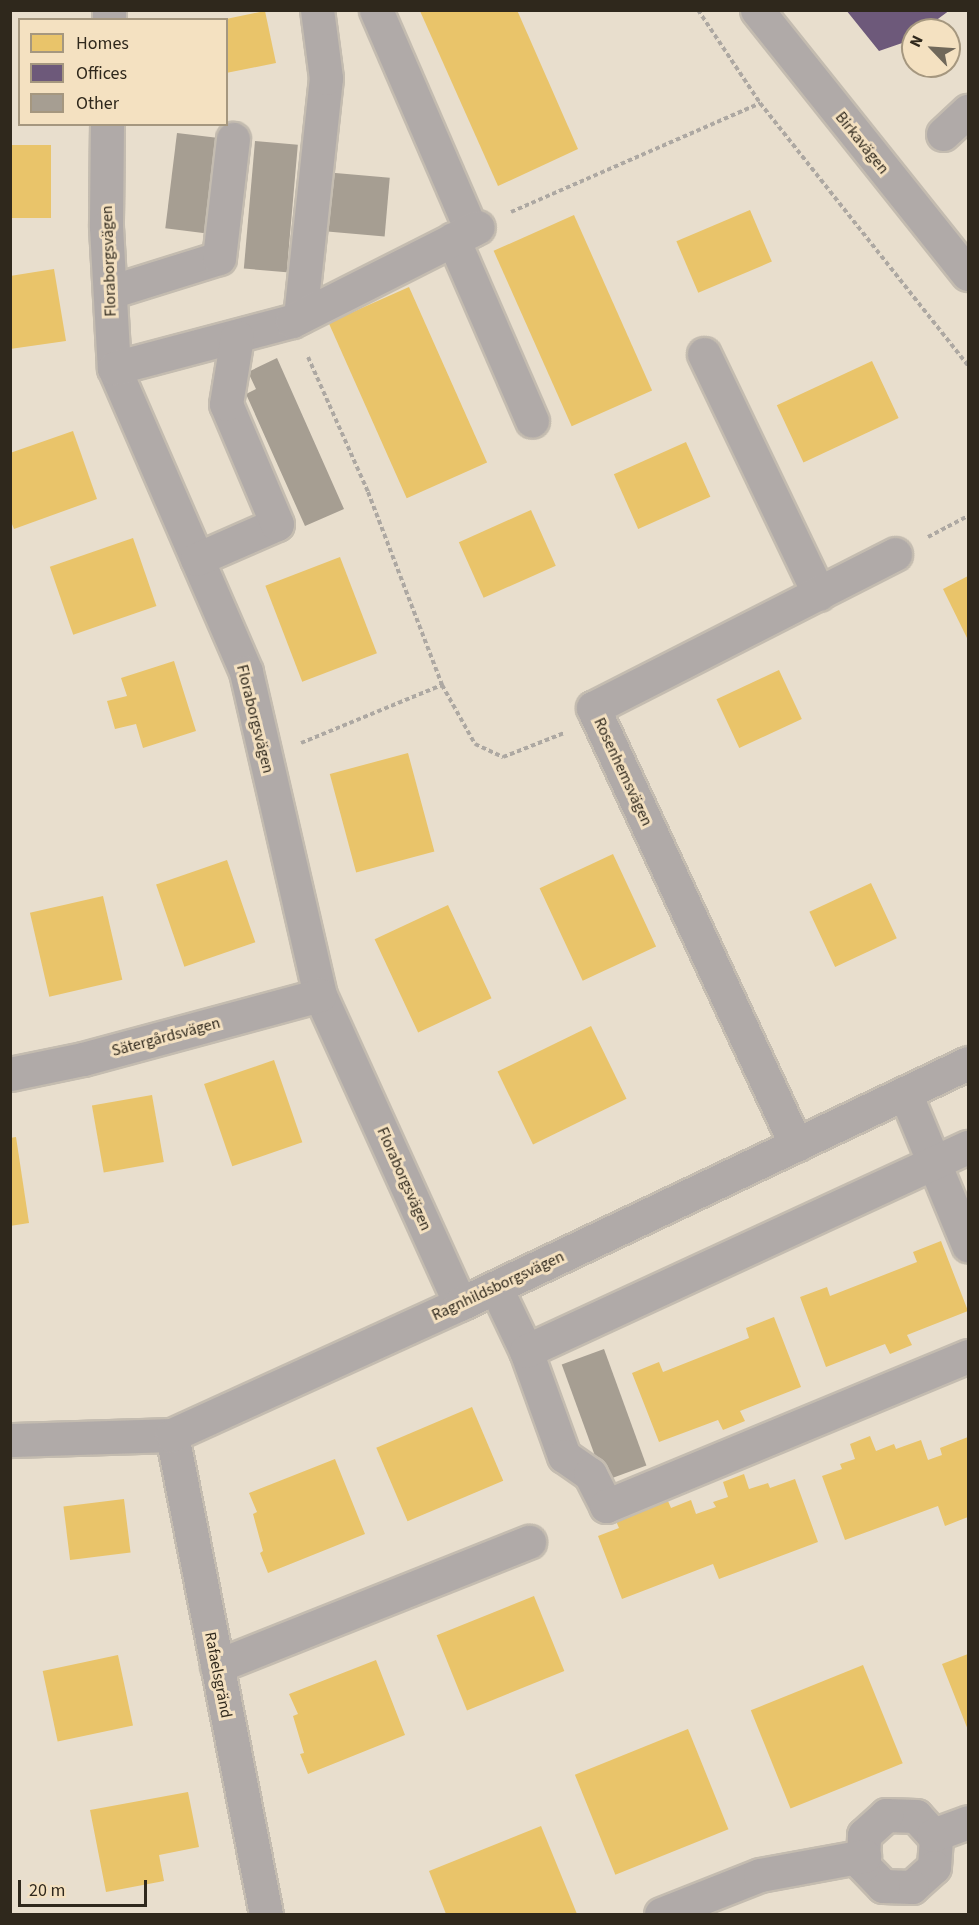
<!DOCTYPE html>
<html>
<head>
<meta charset="utf-8">
<style>
	body { margin:0 }
	#map { position:relative; width:979px; height:1925px; overflow:hidden; background:#e8decd; font-family:"Source Sans 3",sans-serif }
	div>[style] { position:absolute }
	[style*='--x'] { left:calc(var(--x)*1px); top:calc(var(--y)*1px); width:calc(var(--w)*1px); rotate:calc(var(--a)*1deg) }
	.homes>* { inset:0; background:#e9c46a; transform-origin:0 0 }
	.offices>* { inset:0; background:#6d597a }
	.building>* { inset:0; background:#a69e92; transform-origin:0 0 }
	.path>* { height:4px; margin-top:-2px; transform-origin:0; background:repeating-linear-gradient(90deg,#ada8a2 0 4.5px,transparent 0 7.5px) }
	.roads { filter:drop-shadow(2px 0 #c4bcb0) drop-shadow(-2px 0 #c4bcb0) drop-shadow(0 2px #c4bcb0) drop-shadow(0 -2px #c4bcb0) }
	.minor>* { height:33px; margin:-16.5px; padding:0 16.5px; transform-origin:16.5px; border-radius:16.5px; background:#b0aaa8 }
	span { translate:-50% -50%; white-space:nowrap; text-align:center; line-height:1.15; -webkit-text-stroke:6px #f4e1c1; paint-order:stroke }
	.street-label { font-size:16px; color:#2f281c }
	.frame { position:absolute; inset:0; border:12px solid #2f281c; pointer-events:none }
	.legend { position:absolute; left:18px; top:18px; width:210px; height:108px; box-sizing:border-box; background:#f4e1c1; border:2px solid #a5977f; margin:0; padding:8px 10px; list-style:none; font-size:18px; color:#2f281c }
	.legend li { display:flex; align-items:center; gap:12px; height:30px }
	.legend b { width:30px; border:2px solid #a5977f }
	.north { position:absolute; left:901px; top:18px; width:60px; height:60px; box-sizing:border-box; background:#f4e1c1; border:2px solid #a5977f; border-radius:50%; rotate:295deg; font-size:16px; font-weight:700; line-height:24px; text-align:center; color:#2f281c }
	.north::after { content:''; display:block; margin:auto; width:21px; height:27px; background:#70685a; clip-path:polygon(50% 0,100% 100%,50% 72%,0 100%) }
	.scale { position:absolute; left:18px; top:1880px; width:129px; height:27px; box-sizing:border-box; border:3px solid #2f281c; border-top:0; padding-left:8px; font-size:18px; line-height:21px; white-space:nowrap; color:#2f281c; -webkit-text-stroke:4px #f4e1c1; paint-order:stroke }
</style>
</head>
<body>
<div id="map">
	<div class="homes">
		<i style="clip-path:polygon(517px 10px,578px 149px,498px 186px,420px 11px)"></i>
		<i style="clip-path:polygon(265px 11px,276px 63px,226px 73px,226px 19px)"></i>
		<i style="left:10px;top:145px;width:41px;height:73px"></i>
		<i style="left:750px;top:210px;width:56px;height:80px;rotate:67deg"></i>
		<i style="left:574px;top:215px;width:192px;height:88px;rotate:66deg"></i>
		<i style="clip-path:polygon(54px 269px,66px 341px,10px 349px,10px 276px)"></i>
		<i style="left:409px;top:287px;width:192px;height:88px;rotate:66deg"></i>
		<i style="left:872px;top:361px;width:63px;height:105px;rotate:65deg"></i>
		<i style="clip-path:polygon(73px 431px,97px 499px,14px 529px,10px 519px,10px 453px)"></i>
		<i style="left:686px;top:442px;width:60px;height:79px;rotate:66deg"></i>
		<i style="left:531px;top:510px;width:61px;height:79px;rotate:66deg"></i>
		<i style="left:133px;top:538px;width:72px;height:88px;rotate:71deg"></i>
		<i style="left:340px;top:557px;width:103px;height:80px;rotate:69deg"></i>
		<i style="clip-path:polygon(968px 576px,968px 640px,943px 589px)"></i>
		<i style="clip-path:polygon(174px 661px,196px 731px,143px 748px,136px 724px,115px 729px,107px 701px,127px 696px,121px 678px)"></i>
		<i style="left:779px;top:670px;width:54px;height:69px;rotate:65deg"></i>
		<i style="left:408px;top:753px;width:102px;height:81px;rotate:75deg"></i>
		<i style="left:613px;top:854px;width:102px;height:81px;rotate:65deg"></i>
		<i style="left:227px;top:860px;width:87px;height:75px;rotate:71deg"></i>
		<i style="left:871px;top:883px;width:61px;height:68px;rotate:65deg"></i>
		<i style="left:103px;top:896px;width:86px;height:75px;rotate:77deg"></i>
		<i style="left:448px;top:905px;width:103px;height:81px;rotate:65deg"></i>
		<i style="left:591px;top:1026px;width:81px;height:104px;rotate:64deg"></i>
		<i style="left:274px;top:1060px;width:87px;height:74px;rotate:71deg"></i>
		<i style="left:152px;top:1095px;width:68px;height:61px;rotate:80deg"></i>
		<i style="clip-path:polygon(16px 1137px,29px 1223px,10px 1226px,10px 1138px)"></i>
		<i style="clip-path:polygon(941px 1241px,968px 1311px,907px 1335px,912px 1345px,890px 1354px,885px 1344px,826px 1367px,800px 1297px,827px 1287px,830px 1296px,917px 1262px,913px 1252px)"></i>
		<i style="clip-path:polygon(774px 1317px,801px 1387px,740px 1411px,745px 1421px,723px 1430px,718px 1420px,659px 1442px,632px 1373px,659px 1362px,663px 1372px,749px 1338px,746px 1328px)"></i>
		<i style="left:472px;top:1407px;width:80px;height:104px;rotate:67deg"></i>
		<i style="clip-path:polygon(870px 1436px,876px 1451px,894px 1444px,896px 1449px,921px 1440px,928px 1460px,942px 1455px,940px 1448px,968px 1437px,968px 1517px,945px 1526px,938px 1506px,845px 1540px,822px 1476px,842px 1469px,840px 1464px,855px 1459px,850px 1444px)"></i>
		<i style="clip-path:polygon(335px 1459px,365px 1534px,268px 1573px,260px 1553px,263px 1551px,253px 1514px,257px 1512px,249px 1493px)"></i>
		<i style="clip-path:polygon(744px 1474px,749px 1489px,768px 1483px,770px 1488px,795px 1479px,818px 1542px,719px 1579px,713px 1564px,622px 1599px,598px 1536px,619px 1528px,616px 1521px,668px 1501px,671px 1508px,691px 1500px,696px 1514px,716px 1507px,713px 1502px,728px 1497px,723px 1482px)"></i>
		<i style="left:124px;top:1499px;width:54px;height:61px;rotate:83deg"></i>
		<i style="left:534px;top:1596px;width:81px;height:105px;rotate:68deg"></i>
		<i style="clip-path:polygon(968px 1654px,968px 1730px,942px 1664px)"></i>
		<i style="left:118px;top:1655px;width:72px;height:77px;rotate:78deg"></i>
		<i style="clip-path:polygon(376px 1660px,405px 1735px,308px 1774px,300px 1754px,304px 1753px,293px 1716px,298px 1714px,289px 1694px)"></i>
		<i style="left:863px;top:1665px;width:106px;height:121px;rotate:68deg"></i>
		<i style="left:688px;top:1729px;width:108px;height:122px;rotate:68deg"></i>
		<i style="clip-path:polygon(188px 1792px,199px 1847px,159px 1855px,164px 1881px,106px 1892px,90px 1810px)"></i>
		<i style="clip-path:polygon(541px 1826px,577px 1914px,446px 1914px,429px 1871px)"></i>
	</div>
	<div class="offices">
		<i style="clip-path:polygon(846px 10px,950px 10px,923px 30px,913px 30px,913px 38px,908px 41px,879px 51px)"></i>
	</div>
	<div class="building">
		<i style="left:177px;top:133px;width:40px;height:96px;rotate:7deg"></i>
		<i style="left:255px;top:141px;width:43px;height:128px;rotate:5deg"></i>
		<i style="left:324px;top:172px;width:66px;height:59px;rotate:5deg"></i>
		<i style="clip-path:polygon(277px 358px,344px 509px,305px 526px,246px 394px,256px 389px,248px 372px)"></i>
		<i style="left:604px;top:1349px;width:124px;height:45px;rotate:70deg"></i>
	</div>
	<div class="path">
		<i style="--x:698;--y:10;--w:112;--a:56.3"></i>
		<i style="--x:760;--y:103;--w:335;--a:51.6"></i>
		<i style="--x:511;--y:212;--w:272;--a:-23.6"></i>
		<i style="--x:308;--y:357;--w:148;--a:66"></i>
		<i style="--x:368;--y:492;--w:207;--a:69"></i>
		<i style="--x:442;--y:685;--w:68;--a:60.8"></i>
		<i style="--x:475;--y:744;--w:31;--a:25"></i>
		<i style="--x:503;--y:757;--w:66;--a:-21.5"></i>
		<i style="--x:928;--y:537;--w:45;--a:-27.7"></i>
		<i style="--x:301;--y:743;--w:152;--a:-22.4"></i>
	</div>
	<div class="roads">
		<div class="minor">
			<i style="--x:376;--y:10;--w:240;--a:66.6"></i>
			<i style="--x:757;--y:10;--w:338;--a:51.4"></i>
			<i style="--x:109;--y:20;--w:10;--a:-90"></i>
			<i style="--x:107;--y:124;--w:103;--a:90.6"></i>
			<i style="--x:106;--y:227;--w:141;--a:86.8"></i>
			<i style="--x:114;--y:368;--w:331;--a:66.5"></i>
			<i style="--x:246;--y:672;--w:331;--a:77.1"></i>
			<i style="--x:320;--y:995;--w:339;--a:65.6"></i>
			<i style="--x:943;--y:134;--w:34;--a:-43"></i>
			<i style="--x:453;--y:239;--w:198;--a:66.5"></i>
			<i style="--x:110;--y:292;--w:114;--a:-17.3"></i>
			<i style="--x:219;--y:258;--w:120;--a:-83.3"></i>
			<i style="--x:300;--y:317;--w:240;--a:-83.8"></i>
			<i style="--x:326;--y:78;--w:69;--a:-97.5"></i>
			<i style="--x:704;--y:354;--w:266;--a:64.4"></i>
			<i style="--x:114;--y:368;--w:184;--a:-14.8"></i>
			<i style="--x:292;--y:321;--w:208;--a:-26.8"></i>
			<i style="--x:197;--y:559;--w:87;--a:-23.6"></i>
			<i style="--x:277;--y:524;--w:130;--a:-113"></i>
			<i style="--x:226;--y:404;--w:68;--a:-80.7"></i>
			<i style="--x:10;--y:1074;--w:75;--a:-11.6"></i>
			<i style="--x:83;--y:1059;--w:245;--a:-15.1"></i>
			<i style="--x:905;--y:1093;--w:165;--a:67.5"></i>
			<i style="--x:796;--y:1145;--w:482;--a:-114.9"></i>
			<i style="--x:593;--y:708;--w:339;--a:-27"></i>
			<i style="--x:496;--y:1288;--w:70;--a:64.5"></i>
			<i style="--x:526;--y:1351;--w:112;--a:70.1"></i>
			<i style="--x:564;--y:1456;--w:32;--a:35"></i>
			<i style="--x:590;--y:1474;--w:36;--a:63"></i>
			<i style="--x:606;--y:1506;--w:392;--a:-22.5"></i>
			<i style="--x:526;--y:1351;--w:487;--a:-24.8"></i>
			<i style="--x:172;--y:1435;--w:488;--a:78.9"></i>
			<i style="--x:10;--y:1440;--w:162;--a:-1.8"></i>
			<i style="--x:172;--y:1435;--w:316;--a:-24.5"></i>
			<i style="--x:460;--y:1304;--w:562;--a:-25.38"></i>
			<i style="--x:217;--y:1666;--w:336;--a:-21.7"></i>
			<i style="--x:886;--y:1815;--w:30;--a:2"></i>
			<i style="--x:916;--y:1816;--w:30;--a:48"></i>
			<i style="--x:936;--y:1838;--w:29;--a:94"></i>
			<i style="--x:934;--y:1867;--w:30;--a:138"></i>
			<i style="--x:912;--y:1887;--w:29;--a:-178"></i>
			<i style="--x:883;--y:1886;--w:29;--a:-134"></i>
			<i style="--x:863;--y:1865;--w:30;--a:-88"></i>
			<i style="--x:864;--y:1835;--w:30;--a:-42"></i>
			<i style="--x:933;--y:1835;--w:37;--a:-20"></i>
			<i style="--x:661;--y:1914;--w:106;--a:-21.5"></i>
			<i style="--x:760;--y:1875;--w:106;--a:-10.4"></i>
		</div>
	</div>
	<div class="street-label">
		<span style="left:862px;top:143px;rotate:51deg">Birkavägen</span>
		<span style="left:109px;top:261px;rotate:-92deg">Floraborgsvägen</span>
		<span style="left:255px;top:719px;rotate:76deg">Floraborgsvägen</span>
		<span style="left:623px;top:772px;rotate:65deg">Rosenhemsvägen</span>
		<span style="left:166px;top:1037px;rotate:-15deg">Sätergårdsvägen</span>
		<span style="left:404px;top:1179px;rotate:66deg">Floraborgsvägen</span>
		<span style="left:498px;top:1286px;rotate:-25deg">Ragnhildsborgsvägen</span>
		<span style="left:218px;top:1675px;rotate:79deg">Rafaelsgränd</span>
	</div>
	<div class="frame"></div>
	<ul class="legend">
	<li><b style="height:16px;background:#e9c46a"></b>Homes</li>
	<li><b style="height:16px;background:#6d597a"></b>Offices</li>
	<li><b style="height:16px;background:#a69e92"></b>Other</li>
	</ul>
	<div class="north">N</div>
	<div class="scale">20 m</div>
</div>
</body>
</html>
